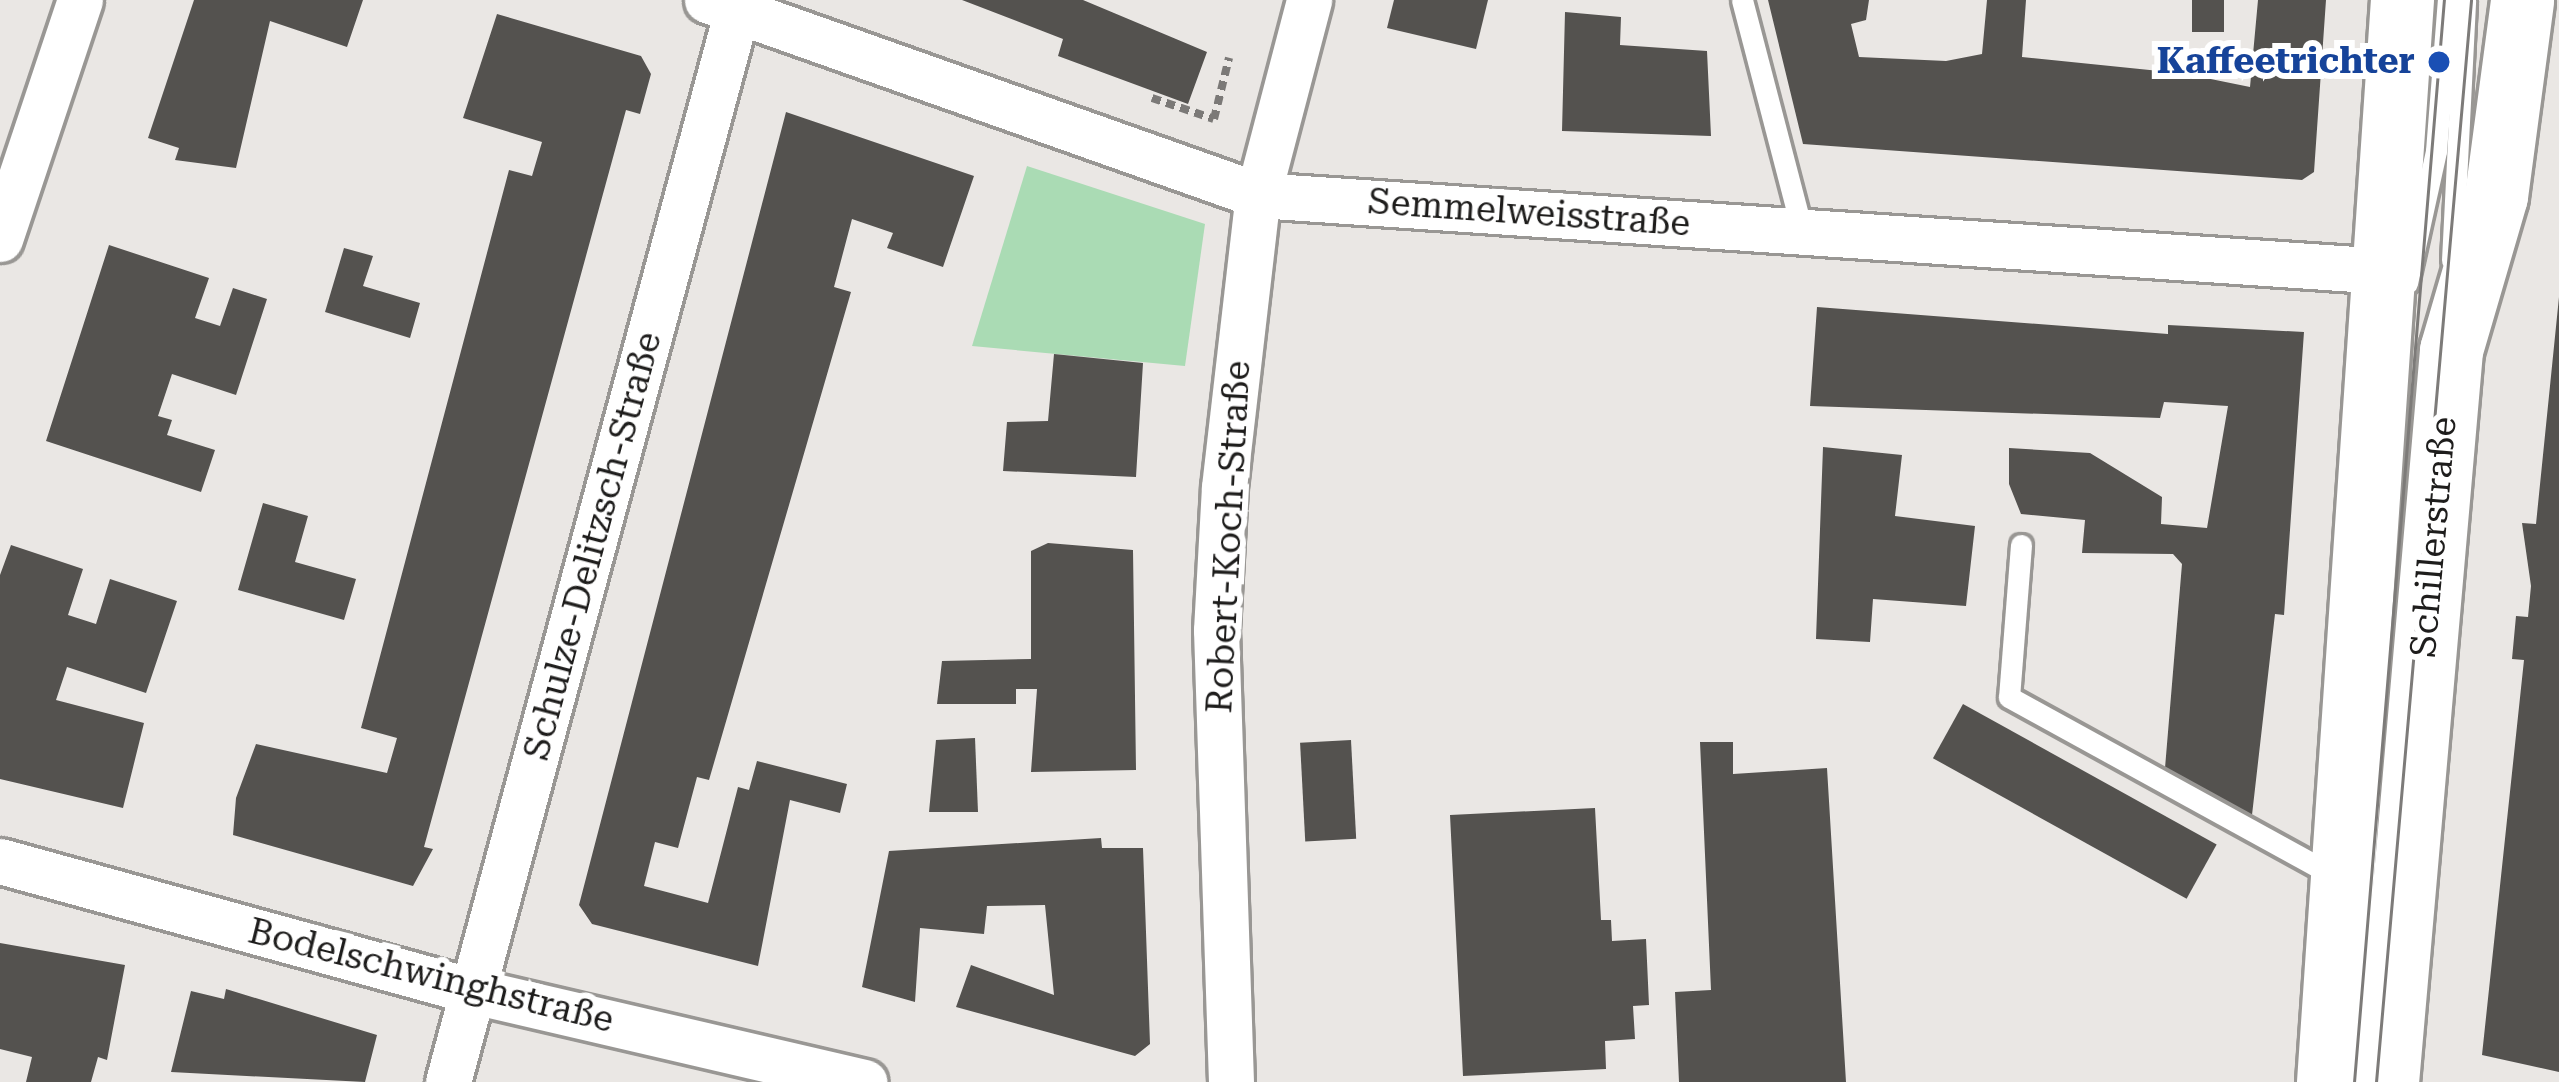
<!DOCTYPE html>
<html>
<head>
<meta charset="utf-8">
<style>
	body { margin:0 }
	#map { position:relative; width:2559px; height:1082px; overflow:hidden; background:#eae7e4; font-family:"Roboto Serif",serif }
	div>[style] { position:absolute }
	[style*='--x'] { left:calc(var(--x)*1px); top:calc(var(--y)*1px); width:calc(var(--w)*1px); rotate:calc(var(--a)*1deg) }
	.green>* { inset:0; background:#aadbb4 }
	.building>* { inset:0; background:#54524f; transform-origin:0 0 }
	.path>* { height:8px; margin-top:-4px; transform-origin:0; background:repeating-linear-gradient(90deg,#7b7977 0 9px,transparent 0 15px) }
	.roads { filter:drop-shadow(3px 0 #999794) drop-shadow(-3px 0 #999794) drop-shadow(0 3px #999794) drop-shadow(0 -3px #999794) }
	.service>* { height:21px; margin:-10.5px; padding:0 10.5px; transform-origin:10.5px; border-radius:10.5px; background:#fff }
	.minor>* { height:45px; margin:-22.5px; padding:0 22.5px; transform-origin:22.5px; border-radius:22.5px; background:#fff }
	.secondary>* { height:63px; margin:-31.5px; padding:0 31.5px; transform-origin:31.5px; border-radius:31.5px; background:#fff }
	.tram>* { height:3px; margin:-1.5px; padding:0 1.5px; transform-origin:1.5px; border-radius:1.5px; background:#7d7b79 }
	.dots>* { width:33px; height:33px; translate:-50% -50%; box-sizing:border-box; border:6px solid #fff; border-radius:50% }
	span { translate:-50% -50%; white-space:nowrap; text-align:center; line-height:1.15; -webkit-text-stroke:12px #fff; paint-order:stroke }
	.transit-label { font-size:36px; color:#164399; font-weight:700 }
	.right { translate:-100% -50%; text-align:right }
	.street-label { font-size:36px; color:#1e1d1c }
</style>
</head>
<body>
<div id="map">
	<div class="green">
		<i style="clip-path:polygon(1027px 166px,1205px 224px,1185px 366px,972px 346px)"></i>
	</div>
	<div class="building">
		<i style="clip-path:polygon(194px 0,363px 0,347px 47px,270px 21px,236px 168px,175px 160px,179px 148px,148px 138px)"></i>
		<i style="clip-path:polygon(962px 0,1083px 0,1207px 52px,1188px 104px,1058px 56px,1063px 39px)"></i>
		<i style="clip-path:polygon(1394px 0,1488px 0,1476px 49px,1387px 28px)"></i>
		<i style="clip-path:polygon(1768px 0,1869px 0,1866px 20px,1851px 24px,1859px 57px,1946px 61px,1982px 54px,1987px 0,2026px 0,2022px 57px,2179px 73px,2191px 64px,2191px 75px,2250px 87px,2258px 0,2326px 0,2314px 172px,2302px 180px,1803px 144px)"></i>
		<i style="left:2192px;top:0;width:32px;height:32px"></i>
		<i style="clip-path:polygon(1565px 12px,1621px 17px,1620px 45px,1707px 51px,1711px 136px,1562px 131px)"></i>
		<i style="clip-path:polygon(497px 14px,641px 56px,651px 74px,640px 114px,626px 110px,424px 847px,433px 849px,413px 886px,233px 835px,236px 798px,256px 744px,387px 773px,397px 738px,361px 728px,509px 170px,532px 176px,542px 142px,463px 118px)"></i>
		<i style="clip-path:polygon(786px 112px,974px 176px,943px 267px,887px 248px,893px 233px,852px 219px,834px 287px,851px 292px,709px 780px,697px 777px,678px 848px,655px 842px,644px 886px,708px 903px,738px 787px,749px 790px,757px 761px,847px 784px,840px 813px,790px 800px,758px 966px,592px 924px,579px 905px)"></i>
		<i style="clip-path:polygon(109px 245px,209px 278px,195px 318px,220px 326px,233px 288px,267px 299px,236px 395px,172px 374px,158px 416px,172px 420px,167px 435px,215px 450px,201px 492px,46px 441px)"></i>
		<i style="clip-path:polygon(344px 248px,373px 256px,363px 286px,420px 303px,410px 338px,325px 312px)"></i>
		<i style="clip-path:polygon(2559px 297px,2559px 1072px,2482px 1055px,2524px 660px,2512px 659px,2516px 616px,2528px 617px,2531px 586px,2522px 523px,2536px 524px)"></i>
		<i style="clip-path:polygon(1817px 307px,2168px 334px,2168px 325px,2304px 332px,2284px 615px,2275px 614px,2252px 815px,2165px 768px,2182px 564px,2173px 554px,2082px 553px,2085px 520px,2021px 514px,2009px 484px,2009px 448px,2090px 453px,2162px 497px,2161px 524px,2207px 528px,2228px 406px,2164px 402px,2160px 418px,1810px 406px)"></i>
		<i style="clip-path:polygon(1054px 354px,1143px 363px,1136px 477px,1003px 471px,1007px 422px,1048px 421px)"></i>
		<i style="clip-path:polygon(1823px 447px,1902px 455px,1895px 516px,1975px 526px,1966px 606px,1873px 599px,1870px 642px,1816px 639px)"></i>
		<i style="clip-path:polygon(263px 503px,308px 516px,295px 562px,356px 579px,344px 620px,238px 590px)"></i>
		<i style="clip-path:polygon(1048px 543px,1133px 550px,1136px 770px,1031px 772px,1037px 689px,1016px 689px,1016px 704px,937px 704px,942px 661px,1031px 659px,1031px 551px)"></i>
		<i style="clip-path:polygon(11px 545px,83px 569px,68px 615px,96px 624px,110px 579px,177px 601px,146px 693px,67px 667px,56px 700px,144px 723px,123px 808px,0 779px,0 575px)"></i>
		<i style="left:1963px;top:704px;width:290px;height:62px;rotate:29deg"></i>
		<i style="clip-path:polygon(975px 738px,978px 812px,929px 812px,936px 740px)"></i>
		<i style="left:1351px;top:740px;width:99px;height:51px;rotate:87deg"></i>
		<i style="clip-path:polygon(1700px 742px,1733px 742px,1733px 774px,1827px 768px,1846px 1082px,1679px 1082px,1675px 992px,1711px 990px)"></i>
		<i style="clip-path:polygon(1595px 808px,1601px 920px,1611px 920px,1612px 941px,1646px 939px,1649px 1005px,1633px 1006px,1635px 1039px,1605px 1041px,1606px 1069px,1463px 1076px,1450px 815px)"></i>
		<i style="clip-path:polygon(1101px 838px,1102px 848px,1143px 848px,1150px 1044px,1135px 1056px,956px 1007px,971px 965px,1054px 995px,1045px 905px,987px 906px,984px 934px,920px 928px,915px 1002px,862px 987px,889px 851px)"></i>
		<i style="clip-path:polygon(0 943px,125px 965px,107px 1060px,98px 1057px,91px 1082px,26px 1082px,32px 1057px,0 1049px)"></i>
		<i style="clip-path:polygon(226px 989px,377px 1035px,365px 1082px,171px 1072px,191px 991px,224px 999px)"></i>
	</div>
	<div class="path">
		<i style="--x:1152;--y:98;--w:65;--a:18.7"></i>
		<i style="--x:1214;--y:119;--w:63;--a:-76.2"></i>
	</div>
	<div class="roads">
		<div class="service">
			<i style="--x:1742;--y:0;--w:239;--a:75.4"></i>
			<i style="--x:2452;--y:260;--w:260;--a:-87.1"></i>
			<i style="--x:2407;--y:283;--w:135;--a:-77.6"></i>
			<i style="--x:2436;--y:151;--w:151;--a:-85.5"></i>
			<i style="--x:2021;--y:545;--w:152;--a:94.5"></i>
			<i style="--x:2009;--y:697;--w:371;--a:28.8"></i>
		</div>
		<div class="minor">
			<i style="--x:707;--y:0;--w:584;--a:19.49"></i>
			<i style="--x:1258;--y:195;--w:1128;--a:3.86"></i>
			<i style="--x:0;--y:239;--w:252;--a:-71.5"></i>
			<i style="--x:0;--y:861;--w:491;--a:15.4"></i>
			<i style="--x:473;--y:991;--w:402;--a:13.1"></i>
			<i style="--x:448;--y:1082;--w:1110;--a:-74.91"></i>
			<i style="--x:1231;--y:1082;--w:452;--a:-91.9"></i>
			<i style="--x:1216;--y:630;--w:143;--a:-86.8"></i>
			<i style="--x:1224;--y:487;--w:294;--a:-83.4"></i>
			<i style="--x:1258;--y:195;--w:202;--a:-75.3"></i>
		</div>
		<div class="secondary">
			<i style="--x:2328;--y:1082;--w:1085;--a:-86.09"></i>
			<i style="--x:2387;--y:1082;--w:735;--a:-85"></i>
			<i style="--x:2451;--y:350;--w:160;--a:-73.7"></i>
			<i style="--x:2496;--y:196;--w:198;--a:-82.4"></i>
		</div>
	</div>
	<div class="tram">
		<i style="--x:2354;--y:1082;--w:1086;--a:-85.25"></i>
		<i style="--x:2376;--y:1082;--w:1086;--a:-84.98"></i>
	</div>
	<div class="dots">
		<i style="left:2439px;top:62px;background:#1a4fb4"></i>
	</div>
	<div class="transit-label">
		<span class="right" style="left:2415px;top:62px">Kaffeetrichter</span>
	</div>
	<div class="street-label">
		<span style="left:1529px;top:213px;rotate:4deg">Semmelweisstraße</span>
		<span style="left:1229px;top:537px;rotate:-87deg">Robert-Koch-Straße</span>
		<span style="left:2434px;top:537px;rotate:-85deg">Schillerstraße</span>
		<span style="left:593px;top:546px;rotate:-75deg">Schulze-Delitzsch-Straße</span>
		<span style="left:431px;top:976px;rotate:14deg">Bodelschwinghstraße</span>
	</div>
</div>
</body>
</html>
